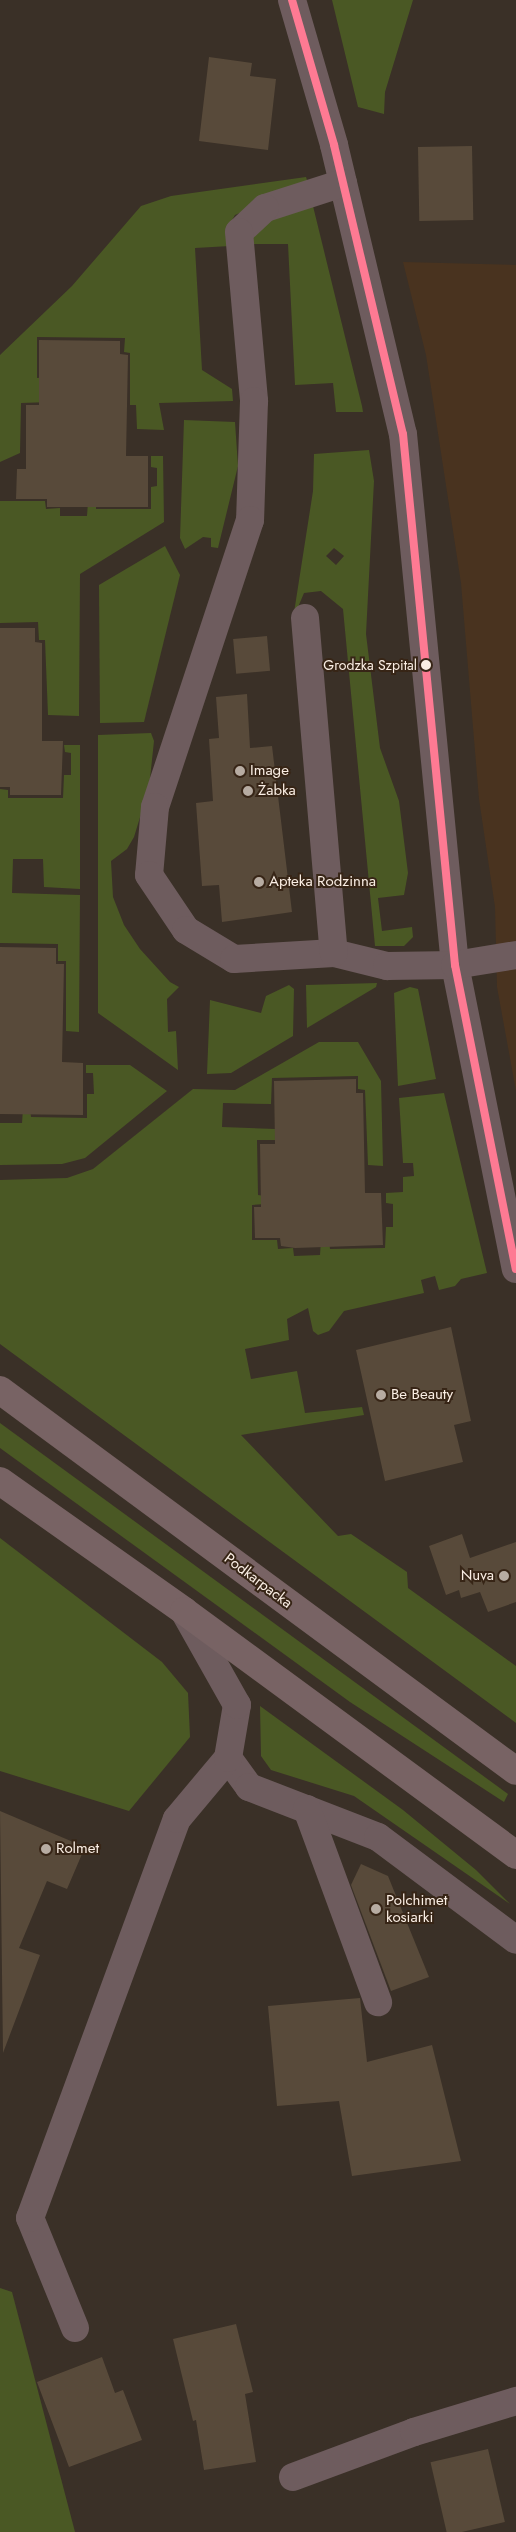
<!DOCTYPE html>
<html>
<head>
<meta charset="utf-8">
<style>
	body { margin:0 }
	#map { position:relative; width:516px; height:2532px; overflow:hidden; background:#3a3027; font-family:Jost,sans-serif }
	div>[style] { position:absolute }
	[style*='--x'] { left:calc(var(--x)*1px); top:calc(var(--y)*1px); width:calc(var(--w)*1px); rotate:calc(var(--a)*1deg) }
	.built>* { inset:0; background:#49331f }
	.green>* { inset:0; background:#4a5824 }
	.building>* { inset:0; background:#584a3a; transform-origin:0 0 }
	.minor>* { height:28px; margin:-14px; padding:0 14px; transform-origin:14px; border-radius:14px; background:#6e5c5e }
	.major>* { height:28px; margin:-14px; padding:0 14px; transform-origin:14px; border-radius:14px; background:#786364 }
	.bus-1>* { height:8px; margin:-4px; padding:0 4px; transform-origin:4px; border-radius:4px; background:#fe7a93 }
	.dots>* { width:14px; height:14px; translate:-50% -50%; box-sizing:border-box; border:2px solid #372516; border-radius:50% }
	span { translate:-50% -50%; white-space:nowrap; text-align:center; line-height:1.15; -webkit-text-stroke:4px #372516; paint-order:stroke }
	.bus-label { font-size:14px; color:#faeee4 }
	.right { translate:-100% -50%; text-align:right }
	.poi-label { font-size:15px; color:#faeee4 }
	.left { translate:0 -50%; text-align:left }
	.street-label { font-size:15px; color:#faeee4 }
</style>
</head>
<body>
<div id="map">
	<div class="built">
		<i style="clip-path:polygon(403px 262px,516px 265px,516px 1091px,497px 987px,495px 907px,479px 799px,461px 583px,426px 355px)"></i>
	</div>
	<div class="green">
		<i style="clip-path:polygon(332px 0,413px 0,385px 92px,384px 114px,358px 107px)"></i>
		<i style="clip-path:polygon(306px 177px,308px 183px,235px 215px,229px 225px,230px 246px,195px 248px,202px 370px,232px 389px,233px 401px,159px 403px,164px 430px,137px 429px,136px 405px,130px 405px,130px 353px,124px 352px,125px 338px,37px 337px,37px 378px,49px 377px,50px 402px,21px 403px,20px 453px,0 462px,0 355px,72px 286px,141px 206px,171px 196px)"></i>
		<i style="clip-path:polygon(312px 202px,362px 406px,363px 412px,336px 412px,333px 383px,295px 385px,288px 244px,250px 244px,258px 226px)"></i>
		<i style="clip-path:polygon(184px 420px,235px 422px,238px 466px,218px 548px,211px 547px,211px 538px,203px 537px,185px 549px,180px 538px)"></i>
		<i style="clip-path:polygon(evenodd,369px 450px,374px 481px,366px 634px,380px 748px,399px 801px,408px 873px,404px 895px,378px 898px,382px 931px,412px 927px,413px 937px,404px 946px,375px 946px,343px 609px,321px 591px,304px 593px,293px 619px,313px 491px,314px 454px,369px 450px,334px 548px,344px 556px,336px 565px,326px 556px,334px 548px)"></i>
		<i style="clip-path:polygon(151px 456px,163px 456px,164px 522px,80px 574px,79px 716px,48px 715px,45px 640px,39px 640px,38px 622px,0 623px,0 501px,45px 501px,46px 509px,60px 508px,60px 516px,87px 516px,88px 502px,96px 502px,96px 509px,151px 509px,151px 487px,157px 486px,157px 468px,151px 467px)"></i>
		<i style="clip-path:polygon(165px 546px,180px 575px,144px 722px,100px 723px,99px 585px)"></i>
		<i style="clip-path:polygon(151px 733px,154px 741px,149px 788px,134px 837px,127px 849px,111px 861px,113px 897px,124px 925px,140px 949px,170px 982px,179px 987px,167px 999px,168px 1032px,176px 1031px,178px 1070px,98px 1013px,98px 735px)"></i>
		<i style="clip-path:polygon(64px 745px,80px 745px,80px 889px,44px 887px,43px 859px,13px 859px,12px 893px,80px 895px,79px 1032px,66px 1031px,66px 961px,58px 961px,58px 944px,0 943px,0 789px,8px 790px,8px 798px,63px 798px,64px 775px,71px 775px,71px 753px,65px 752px)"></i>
		<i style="clip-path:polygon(377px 983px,376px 987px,307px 1028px,306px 985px)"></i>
		<i style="clip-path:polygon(289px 985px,294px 989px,293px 1036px,231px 1073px,207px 1074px,210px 1000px,261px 1013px,266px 996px)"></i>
		<i style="clip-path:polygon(410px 987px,418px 989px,436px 1079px,398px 1086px,394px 993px)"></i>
		<i style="clip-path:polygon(319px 1042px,358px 1042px,381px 1081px,383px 1166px,368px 1165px,365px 1090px,358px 1089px,358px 1076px,272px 1078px,271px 1104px,223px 1103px,222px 1127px,275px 1129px,275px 1140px,257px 1140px,258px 1195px,265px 1196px,265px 1204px,252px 1205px,252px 1240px,277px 1240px,278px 1249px,293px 1248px,294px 1256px,320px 1255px,321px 1240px,329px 1240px,330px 1249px,385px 1248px,386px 1227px,393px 1227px,393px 1204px,386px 1203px,386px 1193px,403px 1192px,403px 1177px,414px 1176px,413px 1163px,403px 1163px,399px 1098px,444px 1093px,487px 1273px,461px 1279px,455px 1286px,439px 1290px,435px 1276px,421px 1280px,424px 1293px,344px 1311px,329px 1331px,318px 1335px,313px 1331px,308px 1308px,287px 1319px,289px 1340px,245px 1349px,251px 1379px,297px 1371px,305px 1413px,362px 1407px,364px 1415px,241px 1435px,338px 1536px,351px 1534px,407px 1572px,408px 1588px,516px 1666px,516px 1723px,0 1344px,0 1180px,67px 1178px,93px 1169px,193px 1089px,235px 1090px)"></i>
		<i style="clip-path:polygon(86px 1065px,130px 1065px,167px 1091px,85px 1158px,62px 1164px,0 1165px,0 1123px,22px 1123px,23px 1109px,30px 1109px,31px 1117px,87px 1118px,87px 1094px,94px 1094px,93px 1073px,86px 1073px)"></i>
		<i style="clip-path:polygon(0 1423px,508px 1794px,504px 1802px,350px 1702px,0 1448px)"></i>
		<i style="clip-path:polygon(0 1538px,162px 1662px,188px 1693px,190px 1737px,129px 1811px,0 1771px)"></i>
		<i style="clip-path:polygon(260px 1706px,403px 1810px,476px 1870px,510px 1904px,354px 1796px,271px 1770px,261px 1756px)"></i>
		<i style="clip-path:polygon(0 2288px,12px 2292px,75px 2532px,0 2532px)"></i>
	</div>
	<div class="building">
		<i style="clip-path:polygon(209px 57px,252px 63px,250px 76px,276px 79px,268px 150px,199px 141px)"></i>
		<i style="left:472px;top:146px;width:74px;height:54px;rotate:89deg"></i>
		<i style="clip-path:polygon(39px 340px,120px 341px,120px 354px,128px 355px,126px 456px,148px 456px,148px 507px,47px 507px,47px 499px,16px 499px,17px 469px,26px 469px,26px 405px,39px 405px)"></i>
		<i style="clip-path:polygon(0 628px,35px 628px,35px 642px,42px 643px,42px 741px,63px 741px,61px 795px,10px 795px,10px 787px,0 787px)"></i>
		<i style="left:267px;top:636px;width:35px;height:34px;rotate:85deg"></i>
		<i style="clip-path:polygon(247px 694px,250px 748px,272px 746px,292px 912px,222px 922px,219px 885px,202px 886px,196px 803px,213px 801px,209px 739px,219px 738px,216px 697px)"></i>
		<i style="clip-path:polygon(0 947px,56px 948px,56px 964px,64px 964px,62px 1062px,83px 1063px,83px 1115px,0 1114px)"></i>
		<i style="clip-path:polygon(356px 1079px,356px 1093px,363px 1093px,365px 1193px,381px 1193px,383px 1245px,295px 1248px,281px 1246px,280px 1238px,255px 1238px,254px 1207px,261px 1207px,260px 1144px,275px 1144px,274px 1081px)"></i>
		<i style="clip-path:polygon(451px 1327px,471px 1421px,454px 1425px,463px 1462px,385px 1481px,356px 1350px)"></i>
		<i style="clip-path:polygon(462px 1534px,470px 1558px,516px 1542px,516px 1602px,488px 1612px,480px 1592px,461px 1598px,459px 1590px,446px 1595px,429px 1546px)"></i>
		<i style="clip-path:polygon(0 1811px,85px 1847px,67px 1889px,47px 1881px,19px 1948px,40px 1955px,3px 2053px)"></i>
		<i style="clip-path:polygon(361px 1864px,388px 1876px,429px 1977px,391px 1991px,351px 1885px)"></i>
		<i style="clip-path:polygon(360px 1998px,367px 2062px,432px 2045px,461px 2161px,352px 2176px,339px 2101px,277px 2106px,268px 2006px)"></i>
		<i style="clip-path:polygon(236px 2324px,253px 2392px,245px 2394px,256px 2462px,204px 2470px,196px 2420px,193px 2421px,173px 2339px)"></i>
		<i style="clip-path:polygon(102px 2357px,115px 2393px,123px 2390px,142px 2440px,69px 2467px,37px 2382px)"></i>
		<i style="left:488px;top:2449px;width:75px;height:59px;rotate:77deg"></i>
	</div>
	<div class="minor">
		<i style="--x:292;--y:0;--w:151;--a:73.8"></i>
		<i style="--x:334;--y:145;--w:297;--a:76.6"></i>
		<i style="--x:403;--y:434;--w:534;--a:84.41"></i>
		<i style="--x:455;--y:965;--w:310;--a:78.7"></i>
		<i style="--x:343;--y:183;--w:82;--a:162.2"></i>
		<i style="--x:265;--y:208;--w:35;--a:137"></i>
		<i style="--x:239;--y:232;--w:170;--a:84.9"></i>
		<i style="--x:254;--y:401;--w:119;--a:91.9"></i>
		<i style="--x:250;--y:520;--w:302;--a:108.3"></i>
		<i style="--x:155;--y:807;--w:68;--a:95"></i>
		<i style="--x:149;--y:875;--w:66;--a:56.1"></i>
		<i style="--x:186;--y:930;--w:56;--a:31.1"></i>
		<i style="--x:234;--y:959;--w:100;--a:-3.4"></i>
		<i style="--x:334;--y:953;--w:55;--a:13.8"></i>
		<i style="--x:387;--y:966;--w:68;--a:-0.8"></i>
		<i style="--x:455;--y:965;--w:62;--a:-9.3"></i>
		<i style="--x:305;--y:618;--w:336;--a:85.1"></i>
		<i style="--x:228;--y:1758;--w:36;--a:54"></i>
		<i style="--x:249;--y:1787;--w:138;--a:21.2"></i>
		<i style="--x:378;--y:1837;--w:172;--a:36.7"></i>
		<i style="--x:307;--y:1809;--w:206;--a:69.8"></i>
		<i style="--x:75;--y:2328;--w:119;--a:-112.2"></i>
		<i style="--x:30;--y:2218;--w:425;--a:-69.8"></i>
		<i style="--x:177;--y:1819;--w:80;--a:-50.1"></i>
		<i style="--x:228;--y:1758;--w:54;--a:-80.4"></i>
		<i style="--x:237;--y:1705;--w:108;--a:-119.4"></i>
		<i style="--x:293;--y:2477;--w:129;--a:-20.4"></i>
		<i style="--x:414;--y:2432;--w:107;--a:-16.9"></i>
	</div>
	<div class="major">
		<i style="--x:0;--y:1390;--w:641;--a:36.44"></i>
		<i style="--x:0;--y:1481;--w:225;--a:35.2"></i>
		<i style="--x:184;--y:1611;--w:412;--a:36.3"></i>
	</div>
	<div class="bus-1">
		<i style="--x:292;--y:0;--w:151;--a:73.8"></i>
		<i style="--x:334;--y:145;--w:297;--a:76.6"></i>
		<i style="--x:403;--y:434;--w:534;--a:84.41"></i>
		<i style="--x:455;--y:965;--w:310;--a:78.7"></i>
	</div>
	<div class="dots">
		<i style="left:426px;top:665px;background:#faeee4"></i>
		<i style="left:240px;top:771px;background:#b7aca2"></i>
		<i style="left:248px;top:791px;background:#b7aca2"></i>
		<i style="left:259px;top:882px;background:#b7aca2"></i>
		<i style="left:381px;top:1395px;background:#b7aca2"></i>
		<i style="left:504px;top:1576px;background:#b7aca2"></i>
		<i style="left:46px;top:1849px;background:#b7aca2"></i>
		<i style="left:376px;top:1909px;background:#b7aca2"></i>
	</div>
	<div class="bus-label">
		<span class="right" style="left:417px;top:665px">Grodzka Szpital</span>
	</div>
	<div class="poi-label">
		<span class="left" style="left:250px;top:771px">Image</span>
		<span class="left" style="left:258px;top:791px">Żabka</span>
		<span class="left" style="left:269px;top:882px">Apteka Rodzinna</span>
		<span class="left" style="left:391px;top:1395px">Be Beauty</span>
		<span class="right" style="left:494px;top:1576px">Nuva</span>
		<span class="left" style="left:56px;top:1849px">Rolmet</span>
		<span class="left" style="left:386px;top:1909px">Polchimet<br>kosiarki</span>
	</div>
	<div class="street-label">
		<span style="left:258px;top:1581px;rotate:37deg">Podkarpacka</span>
	</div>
</div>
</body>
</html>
